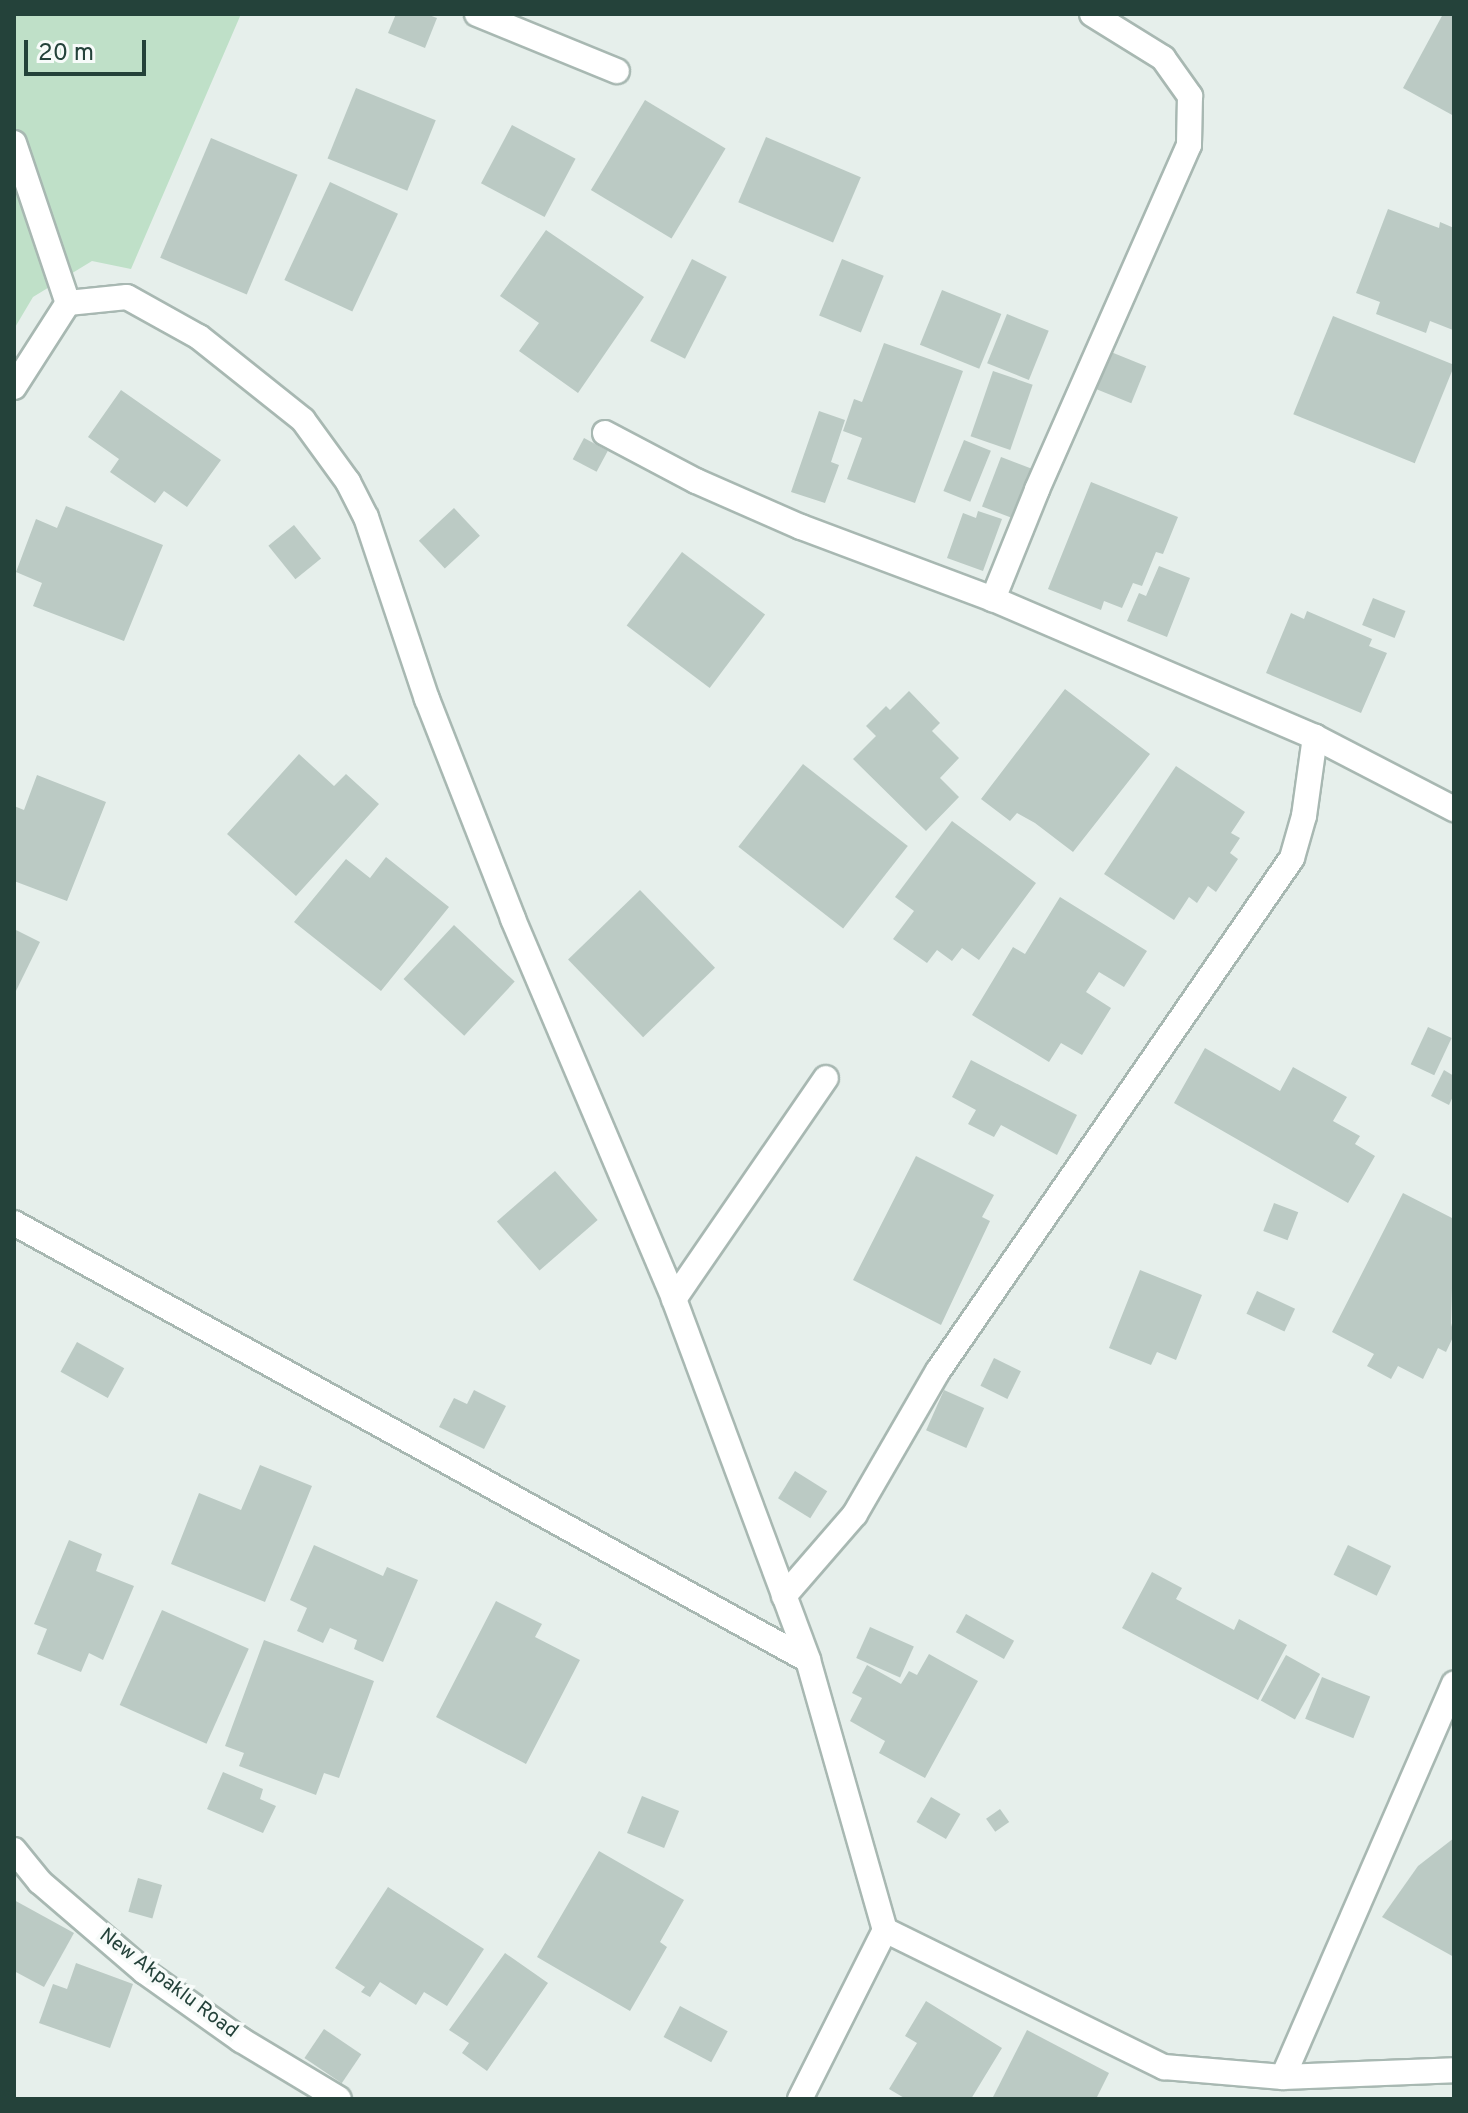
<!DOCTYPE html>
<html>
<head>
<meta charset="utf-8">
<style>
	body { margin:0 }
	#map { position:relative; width:1468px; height:2113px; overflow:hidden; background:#e6efeb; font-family:Overpass,sans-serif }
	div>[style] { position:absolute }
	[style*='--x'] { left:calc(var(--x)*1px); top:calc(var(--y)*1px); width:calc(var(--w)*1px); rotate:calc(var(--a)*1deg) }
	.green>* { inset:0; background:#bfe0c8 }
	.building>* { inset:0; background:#bbcac4; transform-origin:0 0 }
	.roads { filter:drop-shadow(2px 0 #a8b8b2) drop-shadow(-2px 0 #a8b8b2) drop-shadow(0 2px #a8b8b2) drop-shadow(0 -2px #a8b8b2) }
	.street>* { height:24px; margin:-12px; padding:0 12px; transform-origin:12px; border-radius:12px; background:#fff }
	span { translate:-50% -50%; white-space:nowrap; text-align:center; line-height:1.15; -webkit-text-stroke:7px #f7fbf9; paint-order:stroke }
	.street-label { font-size:20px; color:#24423a }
	.frame { position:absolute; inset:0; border:16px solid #24423a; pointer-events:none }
	.scale { position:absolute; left:24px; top:40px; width:122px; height:36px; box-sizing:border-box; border:4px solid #24423a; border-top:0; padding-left:10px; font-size:24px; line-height:28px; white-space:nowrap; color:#24423a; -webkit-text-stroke:6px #f7fbf9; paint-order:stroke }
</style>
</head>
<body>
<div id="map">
	<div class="green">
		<i style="clip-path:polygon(14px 14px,241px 14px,131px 269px,92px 261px,33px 297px,14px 329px)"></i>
	</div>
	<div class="building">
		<i style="clip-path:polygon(396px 14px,426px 14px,437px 18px,425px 48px,388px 33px)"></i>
		<i style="clip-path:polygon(1443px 14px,1454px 14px,1454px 116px,1403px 88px)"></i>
		<i style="left:356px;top:88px;width:86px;height:76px;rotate:22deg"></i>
		<i style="left:645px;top:100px;width:94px;height:105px;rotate:31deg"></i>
		<i style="left:512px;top:125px;width:72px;height:66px;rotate:28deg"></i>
		<i style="left:766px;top:137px;width:103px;height:71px;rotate:23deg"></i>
		<i style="left:211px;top:138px;width:94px;height:130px;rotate:23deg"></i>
		<i style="left:330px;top:182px;width:75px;height:108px;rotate:25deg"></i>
		<i style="clip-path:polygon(1388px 209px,1439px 228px,1440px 222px,1454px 228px,1453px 330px,1430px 321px,1426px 333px,1376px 314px,1380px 302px,1356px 293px)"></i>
		<i style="clip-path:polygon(546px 230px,644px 297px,578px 393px,519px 351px,539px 323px,500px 296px)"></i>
		<i style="left:692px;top:259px;width:39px;height:92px;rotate:27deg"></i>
		<i style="left:842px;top:259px;width:45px;height:61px;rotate:22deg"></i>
		<i style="left:942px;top:290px;width:64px;height:59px;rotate:22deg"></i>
		<i style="left:1007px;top:314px;width:45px;height:53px;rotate:22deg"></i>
		<i style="left:1333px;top:316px;width:131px;height:106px;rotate:22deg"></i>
		<i style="clip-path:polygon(884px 343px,963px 371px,915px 503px,847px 479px,862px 438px,843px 431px,854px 399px,862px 402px)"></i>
		<i style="left:1111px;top:352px;width:38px;height:40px;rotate:22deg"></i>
		<i style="left:993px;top:371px;width:42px;height:69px;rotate:19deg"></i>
		<i style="clip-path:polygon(121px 390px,221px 460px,187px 507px,164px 491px,155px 503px,110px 472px,119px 459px,88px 437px)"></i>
		<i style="clip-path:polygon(819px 411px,845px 420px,831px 462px,839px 465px,825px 503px,791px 492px)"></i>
		<i style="left:584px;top:438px;width:27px;height:24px;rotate:28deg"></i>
		<i style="left:964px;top:440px;width:29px;height:55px;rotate:22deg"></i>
		<i style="left:1001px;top:457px;width:33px;height:53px;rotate:21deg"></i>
		<i style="clip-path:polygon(1091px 482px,1178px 517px,1163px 554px,1156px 552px,1142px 586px,1133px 583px,1122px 608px,1104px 601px,1101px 610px,1048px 589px)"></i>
		<i style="clip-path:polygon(66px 506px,163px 545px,124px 641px,33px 606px,42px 583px,16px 572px,36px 519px,57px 528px)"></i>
		<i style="left:454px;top:508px;width:38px;height:48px;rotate:47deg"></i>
		<i style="clip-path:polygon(978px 511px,1002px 519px,983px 571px,947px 558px,963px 513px,976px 518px)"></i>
		<i style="left:294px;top:525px;width:43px;height:33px;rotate:51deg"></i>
		<i style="left:682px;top:552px;width:104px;height:92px;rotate:37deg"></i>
		<i style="clip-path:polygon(1159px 566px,1190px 578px,1167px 637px,1127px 621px,1139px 593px,1146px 596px)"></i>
		<i style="left:1373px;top:598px;width:35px;height:29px;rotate:22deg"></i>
		<i style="clip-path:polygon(1307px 611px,1372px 639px,1369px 646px,1387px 653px,1361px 713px,1266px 673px,1291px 613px,1304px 619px)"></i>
		<i style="clip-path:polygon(1065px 689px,1150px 754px,1073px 852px,1035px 823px,1017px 813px,1010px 821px,981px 799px)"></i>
		<i style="clip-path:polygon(909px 691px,940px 723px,932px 731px,959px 758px,940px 778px,959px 797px,926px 831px,853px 759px,876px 736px,866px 726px,886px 706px,890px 710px)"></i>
		<i style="clip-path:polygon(299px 754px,334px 786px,346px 774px,379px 804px,296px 896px,227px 834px)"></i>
		<i style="left:803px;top:764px;width:133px;height:105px;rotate:38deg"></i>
		<i style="clip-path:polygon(1176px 766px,1245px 812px,1231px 833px,1240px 838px,1230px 853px,1238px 859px,1216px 892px,1208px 886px,1197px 903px,1189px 897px,1174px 920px,1104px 874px)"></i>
		<i style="clip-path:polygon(37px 775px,106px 802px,67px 901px,14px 881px,14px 806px,24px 810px)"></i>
		<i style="clip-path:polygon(952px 821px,1036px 883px,979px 960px,962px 948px,952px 961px,937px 950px,927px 963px,893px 939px,914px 911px,895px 897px)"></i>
		<i style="clip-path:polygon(386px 857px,449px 907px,381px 991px,294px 922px,346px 859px,370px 878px)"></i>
		<i style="left:640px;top:890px;width:108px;height:100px;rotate:46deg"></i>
		<i style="clip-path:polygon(1060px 897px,1147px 951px,1124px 987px,1099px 972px,1086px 992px,1111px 1008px,1082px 1055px,1061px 1043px,1049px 1062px,972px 1015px,1013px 947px,1025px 954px)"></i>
		<i style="left:454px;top:925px;width:83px;height:74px;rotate:43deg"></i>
		<i style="clip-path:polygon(14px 929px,40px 942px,14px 995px)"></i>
		<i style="left:1428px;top:1027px;width:26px;height:41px;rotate:25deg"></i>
		<i style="clip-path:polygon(1205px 1048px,1280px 1091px,1293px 1067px,1347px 1097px,1333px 1121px,1360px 1136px,1355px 1144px,1375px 1156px,1348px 1203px,1174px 1103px)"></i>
		<i style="clip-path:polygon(971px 1060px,1077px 1115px,1057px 1155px,1001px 1125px,994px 1137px,968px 1124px,976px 1110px,952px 1097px)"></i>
		<i style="clip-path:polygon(1444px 1070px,1454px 1076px,1454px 1094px,1449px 1105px,1431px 1096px)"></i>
		<i style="clip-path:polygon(916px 1156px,994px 1195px,982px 1217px,990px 1221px,941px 1325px,853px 1280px)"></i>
		<i style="left:555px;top:1171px;width:65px;height:77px;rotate:49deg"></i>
		<i style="clip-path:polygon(1403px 1193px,1454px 1219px,1451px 1323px,1454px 1335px,1446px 1352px,1438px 1348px,1423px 1379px,1398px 1366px,1391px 1379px,1367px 1366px,1374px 1354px,1332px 1332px)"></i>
		<i style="left:1274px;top:1203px;width:26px;height:30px;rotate:21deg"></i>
		<i style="clip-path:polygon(1140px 1270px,1202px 1295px,1176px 1360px,1157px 1352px,1151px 1365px,1109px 1348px)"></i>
		<i style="left:1257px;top:1291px;width:42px;height:25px;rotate:25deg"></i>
		<i style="left:77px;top:1342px;width:54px;height:34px;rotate:29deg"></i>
		<i style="left:994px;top:1358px;width:30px;height:31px;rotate:26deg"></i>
		<i style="clip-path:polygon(474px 1390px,506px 1406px,484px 1449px,439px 1427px,454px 1398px,467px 1404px)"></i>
		<i style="left:944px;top:1390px;width:44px;height:44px;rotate:24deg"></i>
		<i style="clip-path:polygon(260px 1465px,312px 1486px,265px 1602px,171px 1564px,199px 1493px,241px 1510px)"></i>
		<i style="left:795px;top:1471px;width:38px;height:32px;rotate:32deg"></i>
		<i style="clip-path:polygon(69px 1540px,102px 1554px,96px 1571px,134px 1586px,103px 1660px,89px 1653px,81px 1672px,37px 1654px,47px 1629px,34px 1624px)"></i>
		<i style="clip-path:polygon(314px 1545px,383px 1576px,387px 1567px,418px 1580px,383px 1662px,354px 1649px,357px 1640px,330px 1628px,323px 1643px,297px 1631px,307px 1608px,290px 1600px)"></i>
		<i style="left:1348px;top:1545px;width:48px;height:33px;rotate:26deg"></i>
		<i style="clip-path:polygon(1152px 1572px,1182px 1588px,1176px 1599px,1234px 1630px,1239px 1619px,1287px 1645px,1258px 1700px,1122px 1628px)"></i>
		<i style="clip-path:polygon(496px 1601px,542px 1624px,535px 1637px,580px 1660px,526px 1764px,436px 1717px)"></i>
		<i style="left:162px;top:1610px;width:95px;height:104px;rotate:24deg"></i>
		<i style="left:966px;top:1614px;width:55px;height:21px;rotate:29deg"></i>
		<i style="left:870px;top:1627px;width:48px;height:34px;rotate:24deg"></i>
		<i style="clip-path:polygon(264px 1640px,374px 1681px,339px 1778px,324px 1773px,316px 1795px,239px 1766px,244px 1753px,225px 1746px)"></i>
		<i style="clip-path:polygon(929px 1654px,978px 1681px,925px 1778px,879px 1753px,885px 1741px,850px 1721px,862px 1698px,852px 1693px,867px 1665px,901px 1684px,909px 1671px,917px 1675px)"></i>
		<i style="left:1286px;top:1655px;width:39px;height:52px;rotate:29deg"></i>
		<i style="left:1322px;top:1677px;width:52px;height:45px;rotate:22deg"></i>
		<i style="clip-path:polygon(223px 1772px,263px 1789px,260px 1799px,276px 1806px,263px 1833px,207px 1809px)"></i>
		<i style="left:642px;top:1796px;width:40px;height:40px;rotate:22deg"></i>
		<i style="left:931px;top:1797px;width:34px;height:29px;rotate:30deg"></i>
		<i style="left:1000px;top:1809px;width:16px;height:17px;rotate:55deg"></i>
		<i style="clip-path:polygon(1454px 1838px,1454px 1957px,1382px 1917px,1418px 1866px)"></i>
		<i style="clip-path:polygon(599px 1851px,684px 1900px,660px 1942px,667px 1947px,630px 2011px,537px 1957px)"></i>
		<i style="left:138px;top:1878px;width:25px;height:35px;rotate:16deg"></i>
		<i style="clip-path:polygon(388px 1887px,484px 1949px,447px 2006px,424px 1992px,416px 2005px,380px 1982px,370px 1997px,361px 1992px,365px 1987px,335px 1968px)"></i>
		<i style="clip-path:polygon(14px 1900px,74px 1933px,44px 1987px,14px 1971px)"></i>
		<i style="clip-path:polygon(505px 1953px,548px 1983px,487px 2071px,462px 2053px,469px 2043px,449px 2030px)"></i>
		<i style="clip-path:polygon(76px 1963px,133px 1984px,110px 2048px,39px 2023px,53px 1984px,67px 1989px)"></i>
		<i style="clip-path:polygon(926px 2001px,1002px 2048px,971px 2099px,906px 2099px,889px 2089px,917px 2043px,905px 2036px)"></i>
		<i style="left:680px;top:2006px;width:54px;height:35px;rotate:28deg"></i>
		<i style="left:324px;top:2029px;width:45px;height:35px;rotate:34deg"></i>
		<i style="clip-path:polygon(1027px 2030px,1109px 2073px,1096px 2099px,992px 2099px)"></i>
	</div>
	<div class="roads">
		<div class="street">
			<i style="--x:477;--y:14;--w:151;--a:22.2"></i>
			<i style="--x:1092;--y:14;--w:84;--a:31.8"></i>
			<i style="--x:1163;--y:58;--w:47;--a:54.6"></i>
			<i style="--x:1190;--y:96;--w:49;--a:91.2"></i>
			<i style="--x:1189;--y:145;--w:377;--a:113.8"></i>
			<i style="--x:1037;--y:490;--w:118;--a:112"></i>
			<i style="--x:993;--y:599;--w:350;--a:23.2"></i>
			<i style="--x:1315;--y:737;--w:157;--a:27.4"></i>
			<i style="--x:14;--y:143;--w:169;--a:71.4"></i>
			<i style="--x:14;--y:387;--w:100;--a:-57.3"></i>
			<i style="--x:68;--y:303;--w:59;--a:-5.8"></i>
			<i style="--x:127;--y:297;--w:82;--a:29.1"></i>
			<i style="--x:199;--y:337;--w:133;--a:38.6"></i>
			<i style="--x:303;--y:420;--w:77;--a:54"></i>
			<i style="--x:348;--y:482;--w:39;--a:63"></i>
			<i style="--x:366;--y:517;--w:192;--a:71.5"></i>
			<i style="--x:427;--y:699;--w:236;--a:68.6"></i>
			<i style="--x:513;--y:919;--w:413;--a:67"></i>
			<i style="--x:674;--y:1299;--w:385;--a:69.6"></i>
			<i style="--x:808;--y:1660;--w:281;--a:74.1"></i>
			<i style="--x:885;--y:1930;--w:189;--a:116.7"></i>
			<i style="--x:605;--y:433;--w:103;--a:27.8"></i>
			<i style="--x:696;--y:481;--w:115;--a:23.7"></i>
			<i style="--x:801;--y:527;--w:205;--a:20.6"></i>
			<i style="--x:14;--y:1223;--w:906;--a:28.83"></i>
			<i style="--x:674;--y:1299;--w:268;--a:-55.5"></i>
			<i style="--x:784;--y:1596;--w:108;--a:-49.1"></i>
			<i style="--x:855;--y:1514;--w:165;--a:-59.9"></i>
			<i style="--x:938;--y:1371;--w:623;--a:-55.39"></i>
			<i style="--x:1292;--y:858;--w:44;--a:-74.1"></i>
			<i style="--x:1304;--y:816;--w:80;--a:-82.1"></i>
			<i style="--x:14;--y:1850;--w:41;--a:50.9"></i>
			<i style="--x:40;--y:1882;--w:138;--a:40.6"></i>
			<i style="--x:145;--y:1972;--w:118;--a:35.3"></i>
			<i style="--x:241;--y:2040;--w:114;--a:31"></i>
			<i style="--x:885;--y:1930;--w:311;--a:26.2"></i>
			<i style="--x:1164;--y:2067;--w:119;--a:4.8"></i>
			<i style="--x:1283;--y:2077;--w:171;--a:-2.3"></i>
			<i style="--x:1283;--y:2077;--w:429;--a:-66.5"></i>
		</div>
	</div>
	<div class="street-label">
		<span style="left:168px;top:1984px;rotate:37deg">New Akpaklu Road</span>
	</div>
	<div class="frame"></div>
	<div class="scale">20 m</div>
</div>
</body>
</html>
